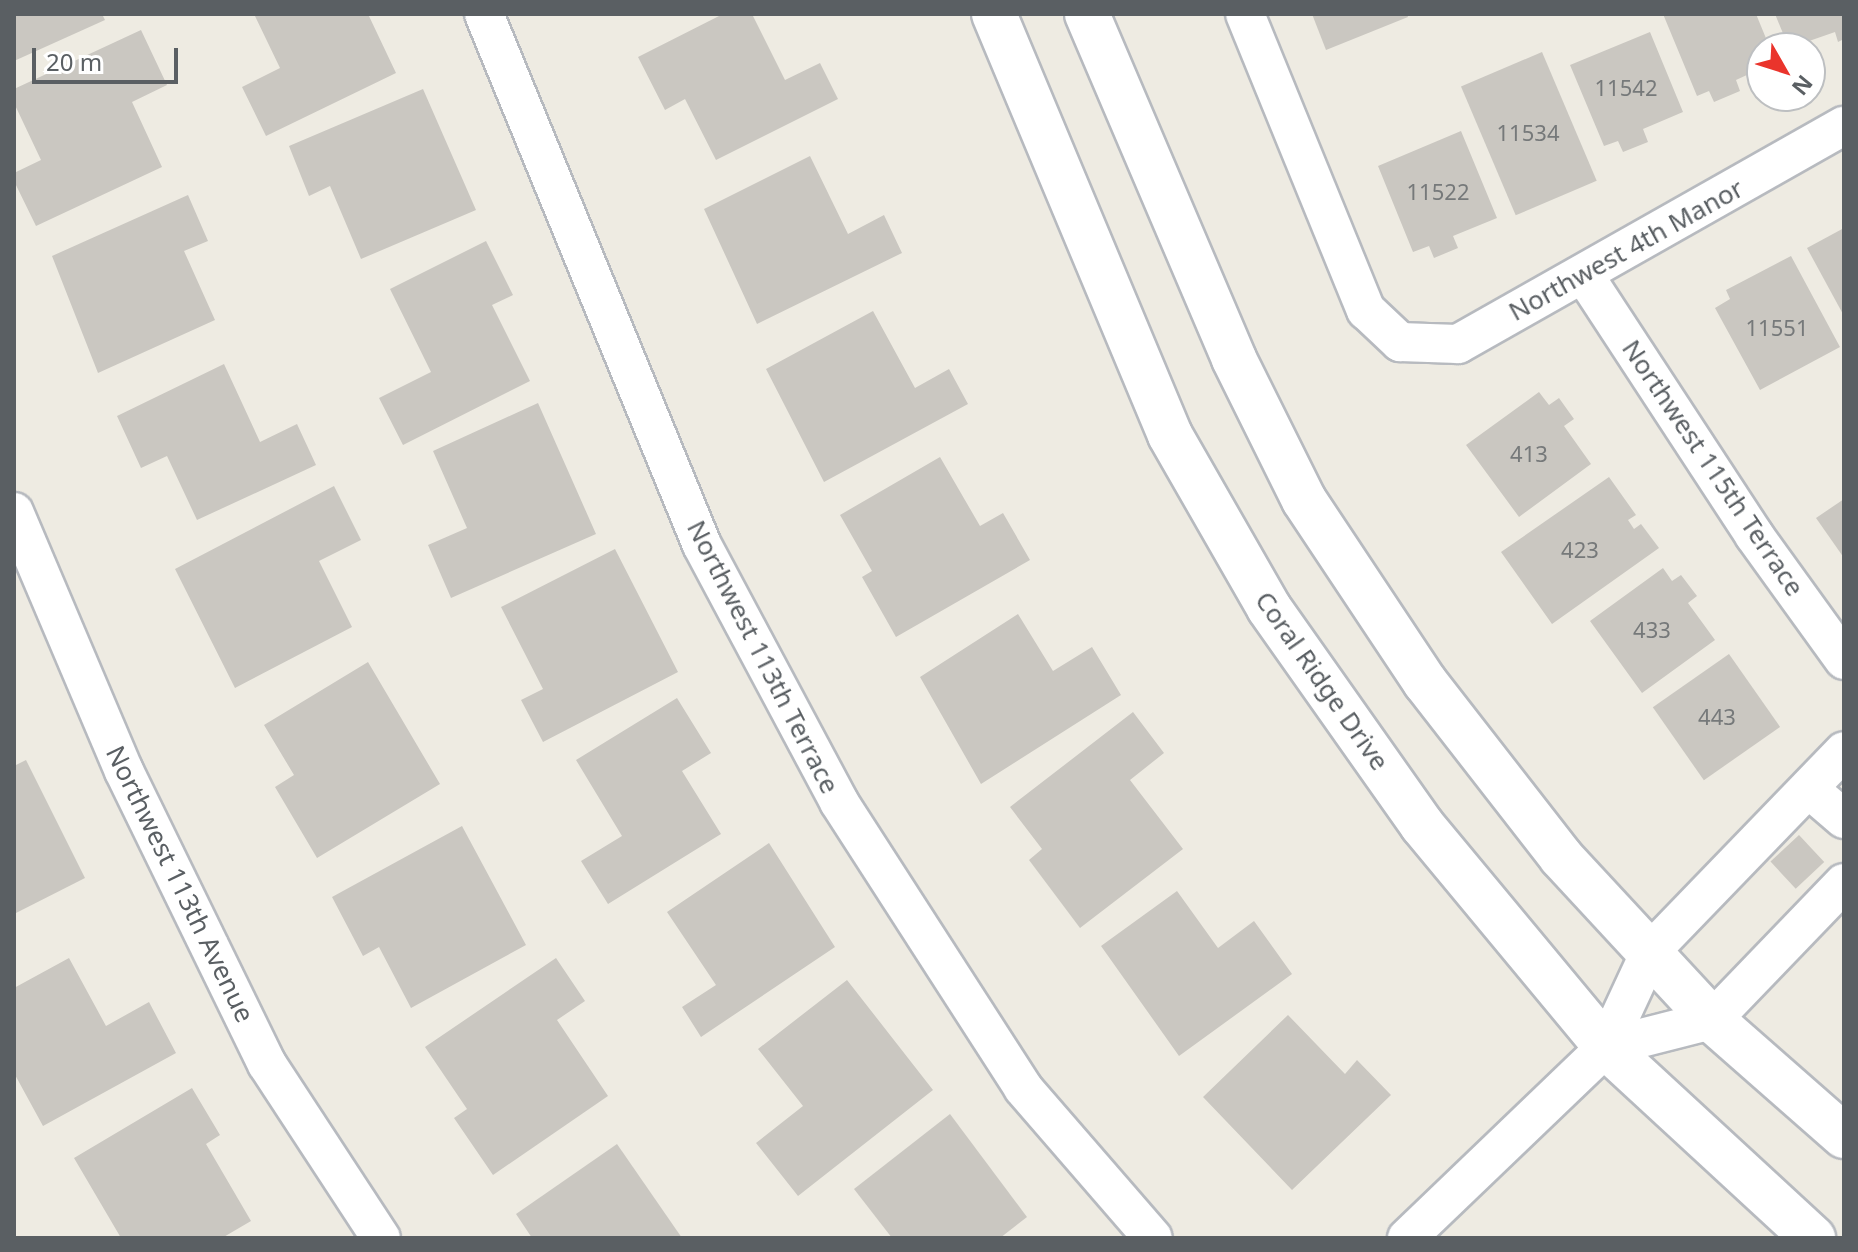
<!DOCTYPE html>
<html>
<head>
<meta charset="utf-8">
<style>
	body { margin:0 }
	#map { position:relative; width:1858px; height:1252px; overflow:hidden; background:#eeebe2; font-family:"Noto Sans",sans-serif }
	div>[style] { position:absolute }
	[style*='--x'] { left:calc(var(--x)*1px); top:calc(var(--y)*1px); width:calc(var(--w)*1px); rotate:calc(var(--a)*1deg) }
	.building>* { inset:0; background:#cac7c1; transform-origin:0 0 }
	.roads { filter:drop-shadow(2px 0 #b7babf) drop-shadow(-2px 0 #b7babf) drop-shadow(0 2px #b7babf) drop-shadow(0 -2px #b7babf) }
	.minor>* { height:38px; margin:-19px; padding:0 19px; transform-origin:19px; border-radius:19px; background:#fff }
	.secondary>* { height:44px; margin:-22px; padding:0 22px; transform-origin:22px; border-radius:22px; background:#fff }
	span { translate:-50% -50%; white-space:nowrap; text-align:center; line-height:1.15; -webkit-text-stroke:6px #fff; paint-order:stroke }
	.number-label { font-size:22px; color:#76797a }
	.number-label span { -webkit-text-stroke-width:0 }
	.street-label { font-size:26px; color:#5a5f63 }
	.frame { position:absolute; inset:0; border:16px solid #5a5f63; pointer-events:none }
	.north { position:absolute; left:1746px; top:32px; width:80px; height:80px; box-sizing:border-box; background:#fff; border:2px solid #bdbfc1; border-radius:50%; rotate:129deg; font-size:22px; font-weight:700; line-height:32px; text-align:center; color:#5a5f63 }
	.north::after { content:''; display:block; margin:auto; width:28px; height:36px; background:#ea342c; clip-path:polygon(50% 0,100% 100%,50% 72%,0 100%) }
	.scale { position:absolute; left:32px; top:48px; width:146px; height:36px; box-sizing:border-box; border:4px solid #5a5f63; border-top:0; padding-left:10px; font-size:24px; line-height:28px; white-space:nowrap; color:#5a5f63; -webkit-text-stroke:6px #fff; paint-order:stroke }
</style>
</head>
<body>
<div id="map">
	<div class="building">
		<i style="clip-path:polygon(14px 14px,102px 14px,105px 20px,14px 61px)"></i>
		<i style="clip-path:polygon(254px 14px,368px 14px,396px 73px,266px 136px,242px 87px,280px 68px)"></i>
		<i style="clip-path:polygon(723px 14px,752px 14px,785px 80px,820px 63px,838px 99px,716px 160px,685px 99px,665px 110px,638px 57px)"></i>
		<i style="clip-path:polygon(1312px 14px,1407px 14px,1408px 17px,1326px 50px)"></i>
		<i style="clip-path:polygon(1663px 14px,1756px 14px,1770px 48px,1762px 48px,1762px 68px,1736px 80px,1740px 91px,1714px 102px,1709px 91px,1697px 96px)"></i>
		<i style="clip-path:polygon(1775px 14px,1844px 14px,1844px 39px,1838px 42px,1835px 32px,1789px 48px)"></i>
		<i style="clip-path:polygon(141px 30px,167px 85px,132px 102px,162px 167px,36px 226px,14px 181px,14px 173px,41px 160px,14px 103px,14px 89px)"></i>
		<i style="clip-path:polygon(1650px 32px,1683px 112px,1643px 129px,1648px 142px,1623px 152px,1618px 141px,1604px 146px,1570px 65px)"></i>
		<i style="left:1542px;top:52px;width:140px;height:88px;rotate:67deg"></i>
		<i style="clip-path:polygon(423px 89px,476px 210px,361px 259px,330px 186px,309px 196px,289px 146px)"></i>
		<i style="clip-path:polygon(1461px 131px,1497px 218px,1453px 236px,1458px 248px,1434px 258px,1429px 246px,1413px 252px,1378px 166px)"></i>
		<i style="clip-path:polygon(810px 156px,848px 234px,884px 215px,902px 253px,757px 324px,704px 209px)"></i>
		<i style="clip-path:polygon(188px 195px,208px 241px,184px 251px,215px 320px,98px 373px,52px 256px)"></i>
		<i style="clip-path:polygon(1844px 228px,1844px 316px,1807px 248px)"></i>
		<i style="clip-path:polygon(486px 241px,513px 295px,492px 305px,530px 381px,403px 445px,379px 398px,431px 372px,390px 289px)"></i>
		<i style="clip-path:polygon(1791px 256px,1840px 347px,1760px 390px,1715px 308px,1730px 299px,1726px 290px)"></i>
		<i style="clip-path:polygon(873px 311px,915px 388px,949px 369px,968px 404px,824px 482px,766px 369px)"></i>
		<i style="clip-path:polygon(224px 364px,260px 442px,297px 424px,316px 465px,197px 520px,167px 456px,141px 468px,117px 416px)"></i>
		<i style="clip-path:polygon(1539px 392px,1549px 405px,1559px 398px,1574px 419px,1564px 426px,1591px 464px,1519px 517px,1466px 445px)"></i>
		<i style="clip-path:polygon(538px 403px,596px 534px,451px 598px,428px 545px,467px 528px,433px 451px)"></i>
		<i style="clip-path:polygon(940px 457px,980px 526px,1003px 513px,1030px 560px,896px 637px,862px 577px,872px 571px,840px 515px)"></i>
		<i style="clip-path:polygon(1609px 477px,1636px 515px,1628px 520px,1634px 529px,1641px 524px,1659px 548px,1552px 624px,1501px 552px)"></i>
		<i style="clip-path:polygon(334px 486px,361px 540px,319px 561px,352px 627px,235px 688px,175px 569px)"></i>
		<i style="clip-path:polygon(1844px 499px,1844px 558px,1816px 518px)"></i>
		<i style="clip-path:polygon(615px 549px,678px 672px,543px 742px,521px 700px,543px 689px,501px 607px)"></i>
		<i style="clip-path:polygon(1663px 568px,1672px 581px,1681px 575px,1697px 596px,1688px 603px,1715px 640px,1642px 693px,1590px 621px)"></i>
		<i style="clip-path:polygon(1018px 614px,1053px 671px,1092px 647px,1121px 695px,981px 784px,920px 677px)"></i>
		<i style="left:1729px;top:654px;width:89px;height:93px;rotate:55deg"></i>
		<i style="clip-path:polygon(368px 662px,440px 784px,317px 858px,275px 787px,294px 775px,264px 725px)"></i>
		<i style="clip-path:polygon(677px 698px,711px 753px,682px 771px,721px 834px,608px 904px,581px 861px,622px 836px,576px 760px)"></i>
		<i style="clip-path:polygon(1133px 712px,1164px 753px,1130px 780px,1183px 849px,1080px 928px,1029px 860px,1042px 849px,1010px 807px)"></i>
		<i style="clip-path:polygon(26px 760px,85px 878px,14px 914px,14px 766px)"></i>
		<i style="clip-path:polygon(462px 826px,526px 945px,411px 1008px,379px 947px,363px 956px,332px 897px)"></i>
		<i style="left:1799px;top:835px;width:37px;height:39px;rotate:47deg"></i>
		<i style="clip-path:polygon(769px 843px,835px 947px,701px 1037px,682px 1007px,716px 985px,667px 912px)"></i>
		<i style="clip-path:polygon(1177px 891px,1218px 948px,1254px 921px,1292px 974px,1179px 1056px,1101px 946px)"></i>
		<i style="clip-path:polygon(69px 958px,106px 1026px,149px 1002px,176px 1053px,43px 1126px,14px 1073px,14px 988px)"></i>
		<i style="clip-path:polygon(556px 958px,585px 1001px,557px 1020px,608px 1096px,493px 1175px,454px 1118px,467px 1109px,425px 1047px)"></i>
		<i style="clip-path:polygon(847px 980px,933px 1090px,798px 1196px,756px 1143px,803px 1106px,758px 1049px)"></i>
		<i style="clip-path:polygon(1288px 1015px,1345px 1074px,1357px 1060px,1391px 1095px,1292px 1190px,1203px 1097px)"></i>
		<i style="clip-path:polygon(192px 1088px,220px 1135px,206px 1144px,251px 1221px,222px 1238px,121px 1238px,74px 1158px)"></i>
		<i style="clip-path:polygon(950px 1114px,1027px 1217px,1000px 1238px,892px 1238px,854px 1189px)"></i>
		<i style="clip-path:polygon(617px 1144px,682px 1238px,532px 1238px,516px 1214px)"></i>
	</div>
	<div class="roads">
		<div class="minor">
			<i style="--x:484;--y:14;--w:574;--a:67.68"></i>
			<i style="--x:702;--y:545;--w:291;--a:61.9"></i>
			<i style="--x:839;--y:802;--w:340;--a:57.2"></i>
			<i style="--x:1023;--y:1088;--w:198;--a:49.1"></i>
			<i style="--x:1245;--y:14;--w:320;--a:67.8"></i>
			<i style="--x:1366;--y:310;--w:47;--a:43.3"></i>
			<i style="--x:1400;--y:342;--w:58;--a:2"></i>
			<i style="--x:1458;--y:344;--w:443;--a:-29.5"></i>
			<i style="--x:1584;--y:275;--w:311;--a:56.8"></i>
			<i style="--x:1754;--y:535;--w:154;--a:54.2"></i>
			<i style="--x:14;--y:512;--w:281;--a:67"></i>
			<i style="--x:124;--y:771;--w:326;--a:64"></i>
			<i style="--x:267;--y:1064;--w:208;--a:56.8"></i>
			<i style="--x:1809;--y:789;--w:46;--a:40.6"></i>
			<i style="--x:1606;--y:1047;--w:109;--a:-14.3"></i>
			<i style="--x:1712;--y:1020;--w:190;--a:-46.1"></i>
			<i style="--x:1407;--y:1238;--w:276;--a:-43.8"></i>
			<i style="--x:1606;--y:1047;--w:105;--a:-65.1"></i>
			<i style="--x:1650;--y:952;--w:279;--a:-46"></i>
		</div>
		<div class="secondary">
			<i style="--x:994;--y:14;--w:456;--a:67.3"></i>
			<i style="--x:1170;--y:435;--w:199;--a:60.2"></i>
			<i style="--x:1269;--y:608;--w:266;--a:54.8"></i>
			<i style="--x:1422;--y:825;--w:288;--a:50.3"></i>
			<i style="--x:1606;--y:1047;--w:282;--a:42.7"></i>
			<i style="--x:1087;--y:14;--w:375;--a:66.9"></i>
			<i style="--x:1234;--y:359;--w:157;--a:63.6"></i>
			<i style="--x:1304;--y:500;--w:219;--a:56.4"></i>
			<i style="--x:1425;--y:682;--w:222;--a:52.1"></i>
			<i style="--x:1561;--y:857;--w:222;--a:47.2"></i>
			<i style="--x:1712;--y:1020;--w:176;--a:41.3"></i>
		</div>
	</div>
	<div class="number-label">
		<span style="left:1626px;top:88px">11542</span>
		<span style="left:1528px;top:133px">11534</span>
		<span style="left:1438px;top:192px">11522</span>
		<span style="left:1777px;top:328px">11551</span>
		<span style="left:1529px;top:454px">413</span>
		<span style="left:1580px;top:550px">423</span>
		<span style="left:1652px;top:630px">433</span>
		<span style="left:1717px;top:717px">443</span>
	</div>
	<div class="street-label">
		<span style="left:1626px;top:250px;rotate:-29deg">Northwest 4th Manor</span>
		<span style="left:1713px;top:468px;rotate:56deg">Northwest 115th Terrace</span>
		<span style="left:763px;top:657px;rotate:63deg">Northwest 113th Terrace</span>
		<span style="left:1322px;top:681px;rotate:55deg">Coral Ridge Drive</span>
		<span style="left:180px;top:884px;rotate:64deg">Northwest 113th Avenue</span>
	</div>
	<div class="frame"></div>
	<div class="north">N</div>
	<div class="scale">20 m</div>
</div>
</body>
</html>
